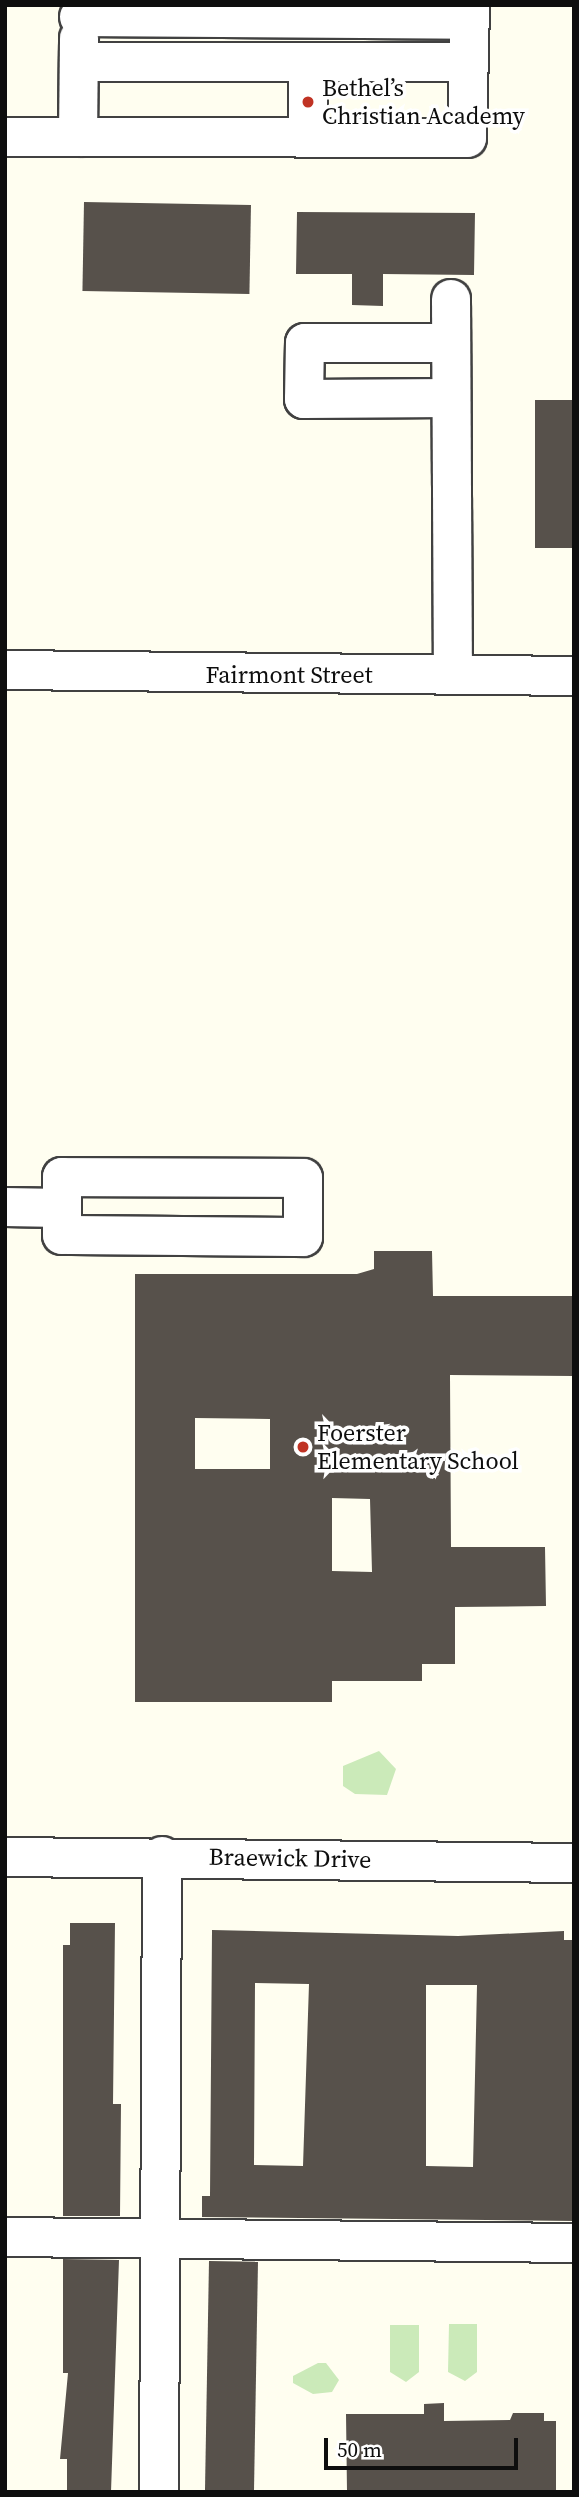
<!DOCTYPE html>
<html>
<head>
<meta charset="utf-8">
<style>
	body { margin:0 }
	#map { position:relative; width:579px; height:2497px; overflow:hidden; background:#fffef0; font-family:"Source Serif 4",serif }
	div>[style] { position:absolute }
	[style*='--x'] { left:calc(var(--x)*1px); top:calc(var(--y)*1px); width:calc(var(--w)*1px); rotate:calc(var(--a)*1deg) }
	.green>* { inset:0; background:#cbeab9 }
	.building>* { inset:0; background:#57514b; transform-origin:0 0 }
	.roads { filter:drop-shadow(2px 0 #414141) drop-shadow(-2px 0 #414141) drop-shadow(0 2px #414141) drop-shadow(0 -2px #414141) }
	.minor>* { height:38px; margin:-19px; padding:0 19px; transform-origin:19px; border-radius:19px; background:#fff }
	.dots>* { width:19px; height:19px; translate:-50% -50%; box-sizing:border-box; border:4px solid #fff; border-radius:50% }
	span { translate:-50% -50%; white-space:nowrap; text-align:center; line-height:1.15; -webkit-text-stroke:7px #fff; paint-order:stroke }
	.poi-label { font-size:24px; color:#0e0e0e }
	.left { translate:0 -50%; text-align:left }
	.street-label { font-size:24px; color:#0e0e0e }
	.frame { position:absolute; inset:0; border:7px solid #0e0e0e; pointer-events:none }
	.scale { position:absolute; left:324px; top:2438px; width:194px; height:32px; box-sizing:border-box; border:4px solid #0e0e0e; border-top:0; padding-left:9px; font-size:21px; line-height:24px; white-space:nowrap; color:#0e0e0e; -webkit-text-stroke:5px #fff; paint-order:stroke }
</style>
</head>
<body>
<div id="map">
	<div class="green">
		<i style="clip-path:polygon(379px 1751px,396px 1769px,387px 1795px,355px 1794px,343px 1786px,343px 1766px)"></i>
		<i style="clip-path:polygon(449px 2324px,477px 2324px,477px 2372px,465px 2381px,448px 2372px)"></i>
		<i style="clip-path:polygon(390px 2325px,419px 2325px,419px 2372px,406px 2382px,390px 2372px)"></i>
		<i style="clip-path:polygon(318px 2363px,326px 2363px,339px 2380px,332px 2392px,313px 2394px,293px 2383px,293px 2376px)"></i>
	</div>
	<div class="building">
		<i style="left:84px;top:202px;width:167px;height:89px;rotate:1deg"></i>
		<i style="clip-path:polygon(297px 212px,475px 213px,474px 275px,383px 274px,383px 306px,352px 305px,352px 274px,296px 274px)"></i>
		<i style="left:535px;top:400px;width:39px;height:148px"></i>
		<i style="clip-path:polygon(evenodd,374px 1251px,432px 1251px,433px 1296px,574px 1296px,574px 1376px,450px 1375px,451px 1547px,545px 1547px,546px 1606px,455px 1607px,455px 1664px,422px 1664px,422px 1681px,332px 1681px,332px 1702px,135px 1702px,135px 1274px,357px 1274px,374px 1269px,374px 1251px,195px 1418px,270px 1419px,270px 1469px,195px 1469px,195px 1418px,374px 1251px,332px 1498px,370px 1499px,372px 1572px,332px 1571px,332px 1498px)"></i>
		<i style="clip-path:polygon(70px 1923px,115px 1923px,113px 2104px,121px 2104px,120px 2216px,63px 2216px,63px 1945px,70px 1945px)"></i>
		<i style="clip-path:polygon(evenodd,212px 1930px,458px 1936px,564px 1931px,564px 1940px,574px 1940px,574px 2221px,202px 2217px,202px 2196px,210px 2196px,212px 1930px,255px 1983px,309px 1984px,303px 2166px,254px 2165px,255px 1983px,212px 1930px,426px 1985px,477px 1985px,473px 2167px,426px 2166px,426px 1985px)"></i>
		<i style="clip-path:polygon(63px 2259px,119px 2260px,111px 2492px,67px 2492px,67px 2459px,60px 2459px,68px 2373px,63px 2373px)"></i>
		<i style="left:209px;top:2261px;width:49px;height:231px;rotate:1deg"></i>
		<i style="clip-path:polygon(444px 2403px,444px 2421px,510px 2420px,513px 2413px,544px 2413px,544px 2421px,556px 2421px,556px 2492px,347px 2492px,346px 2414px,424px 2414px,424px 2404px)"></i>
	</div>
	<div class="roads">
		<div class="minor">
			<i style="--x:79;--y:17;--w:390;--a:0.4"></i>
			<i style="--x:79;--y:62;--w:390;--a:0"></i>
			<i style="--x:5;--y:137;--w:462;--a:0.1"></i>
			<i style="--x:467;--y:138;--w:133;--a:-88.7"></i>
			<i style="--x:78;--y:137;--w:99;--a:-89.4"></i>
			<i style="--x:308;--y:138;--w:76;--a:-90"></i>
			<i style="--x:451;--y:299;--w:376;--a:89.7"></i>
			<i style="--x:451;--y:398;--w:147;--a:179.6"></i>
			<i style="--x:304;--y:399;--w:56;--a:-89"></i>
			<i style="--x:305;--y:343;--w:146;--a:0"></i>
			<i style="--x:5;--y:670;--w:569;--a:0.6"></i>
			<i style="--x:62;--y:1177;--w:241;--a:0.2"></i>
			<i style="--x:303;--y:1178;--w:59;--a:90"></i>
			<i style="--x:303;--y:1237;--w:241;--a:-179.5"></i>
			<i style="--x:62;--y:1235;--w:58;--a:-90"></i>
			<i style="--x:5;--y:1207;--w:56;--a:1"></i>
			<i style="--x:5;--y:1857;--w:569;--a:0.6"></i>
			<i style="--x:5;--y:2237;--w:569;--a:0.6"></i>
			<i style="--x:159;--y:2492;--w:636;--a:-89.73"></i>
		</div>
	</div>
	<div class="dots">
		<i style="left:308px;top:102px;background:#c03324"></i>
		<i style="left:303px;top:1447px;background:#c03324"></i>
	</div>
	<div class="poi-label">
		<span class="left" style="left:322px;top:102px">Bethel’s<br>Christian Academy</span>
		<span class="left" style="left:317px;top:1447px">Foerster<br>Elementary School</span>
	</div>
	<div class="street-label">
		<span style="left:289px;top:675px">Fairmont Street</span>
		<span style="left:290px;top:1858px;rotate:1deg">Braewick Drive</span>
	</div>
	<div class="frame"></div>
	<div class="scale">50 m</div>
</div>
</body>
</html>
